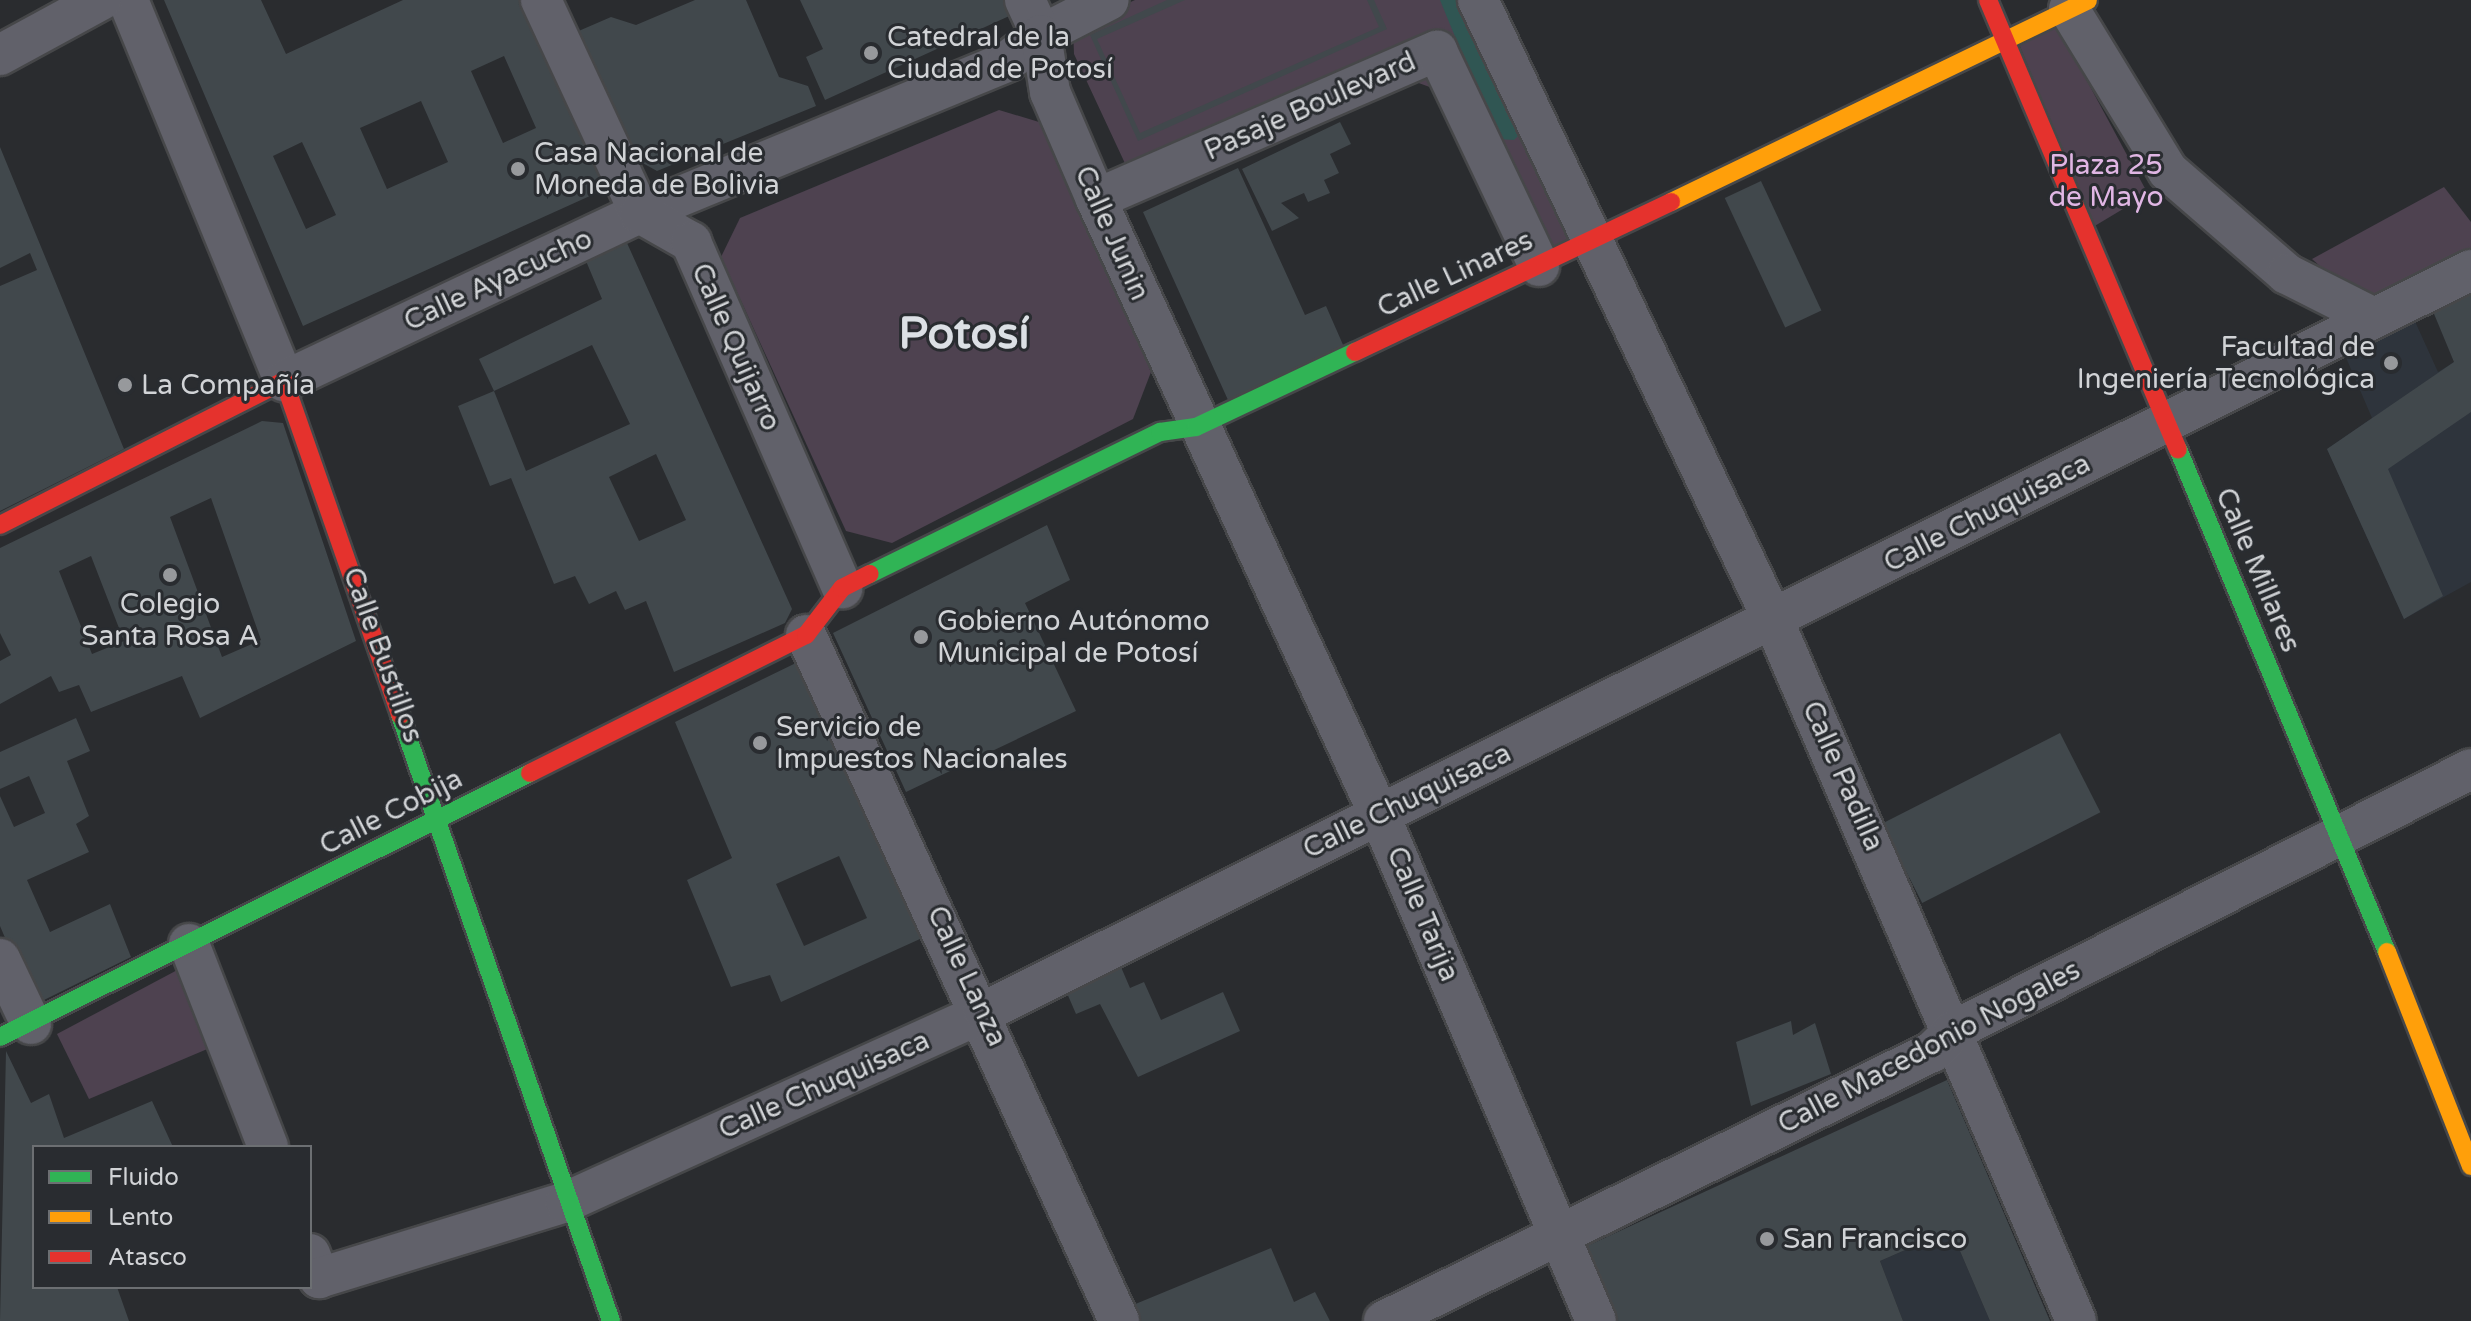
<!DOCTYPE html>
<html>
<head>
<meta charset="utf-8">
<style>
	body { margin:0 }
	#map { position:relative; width:2471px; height:1321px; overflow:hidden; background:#2a2c2f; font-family:"Varela Round",sans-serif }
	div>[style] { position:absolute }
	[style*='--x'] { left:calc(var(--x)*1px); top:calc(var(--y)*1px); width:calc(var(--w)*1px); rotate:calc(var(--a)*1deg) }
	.built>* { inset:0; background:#2e343c }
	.green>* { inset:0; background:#4e4250 }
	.water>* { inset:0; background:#305653 }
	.building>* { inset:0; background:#41484c; transform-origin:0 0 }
	.roads { filter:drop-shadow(2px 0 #464749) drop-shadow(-2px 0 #464749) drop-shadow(0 2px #464749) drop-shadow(0 -2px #464749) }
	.street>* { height:40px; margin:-20px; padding:0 20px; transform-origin:20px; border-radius:20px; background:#61616a }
	.fast>* { height:18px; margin:-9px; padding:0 9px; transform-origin:9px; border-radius:9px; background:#30b455 }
	.slow>* { height:18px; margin:-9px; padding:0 9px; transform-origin:9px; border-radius:9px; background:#ff9f0a }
	.jam>* { height:18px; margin:-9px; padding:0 9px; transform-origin:9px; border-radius:9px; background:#e5322d }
	.dots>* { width:22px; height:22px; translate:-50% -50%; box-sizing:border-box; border:4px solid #292c30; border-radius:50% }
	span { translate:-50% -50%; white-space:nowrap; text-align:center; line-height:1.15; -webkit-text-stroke:6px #292c30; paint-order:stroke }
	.poi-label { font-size:28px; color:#d1d3d6 }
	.left { translate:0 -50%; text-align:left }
	.right { translate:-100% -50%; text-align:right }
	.street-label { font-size:28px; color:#d1d3d6 }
	.park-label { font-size:28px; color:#e0b6e4 }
	.town-label { font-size:44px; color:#dce0e5; font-weight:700 }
	.legend { position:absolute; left:32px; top:1145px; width:280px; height:144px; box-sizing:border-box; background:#292c30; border:2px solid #6c6f72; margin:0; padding:10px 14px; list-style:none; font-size:24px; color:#d1d3d6 }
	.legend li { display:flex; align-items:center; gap:16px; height:40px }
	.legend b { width:40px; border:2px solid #6c6f72 }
</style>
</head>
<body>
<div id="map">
	<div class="built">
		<i style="clip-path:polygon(2413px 317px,2438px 372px,2454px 362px,2471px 388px,2471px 582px,2404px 619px,2327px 449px,2372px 418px,2344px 353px)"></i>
		<i style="clip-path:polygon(1951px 1230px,1990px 1321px,1903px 1321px,1880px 1261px)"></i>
	</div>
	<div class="green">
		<i style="clip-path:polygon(1135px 0,1495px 0,1600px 227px,1522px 265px,1438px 90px,1413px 81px,1143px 202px,1074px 54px,1073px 28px)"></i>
		<i style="clip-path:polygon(2058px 27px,2148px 194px,2093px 227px,2019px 44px)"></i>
		<i style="clip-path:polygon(999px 110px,1039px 122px,1151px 372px,1133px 419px,892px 543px,846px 531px,721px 257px,740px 218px)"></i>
		<i style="clip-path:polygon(2444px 187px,2471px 222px,2471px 252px,2375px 294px,2350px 293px,2312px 259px)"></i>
		<i style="clip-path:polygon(198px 959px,231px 1039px,89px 1099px,57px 1034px)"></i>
	</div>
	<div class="water">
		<i style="clip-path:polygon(1440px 0,1462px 0,1521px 133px,1514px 140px,1497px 139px)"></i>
	</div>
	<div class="building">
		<i style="clip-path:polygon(evenodd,164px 0,261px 0,286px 54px,403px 0,526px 0,612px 186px,303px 326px,164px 0,504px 56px,536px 128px,503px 143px,471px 71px,504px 56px,164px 0,421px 101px,448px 162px,387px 189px,360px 128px,421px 101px,164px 0,302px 142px,336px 215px,306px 229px,273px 156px,302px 142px)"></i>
		<i style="clip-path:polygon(695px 0,746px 0,779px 77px,808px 86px,816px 106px,657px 171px,630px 156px,574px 33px,611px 17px,636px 25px)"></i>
		<i style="clip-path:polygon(800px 0,1013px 0,1018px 12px,825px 100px,806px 57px,823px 49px)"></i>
		<i style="clip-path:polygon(1167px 0,1185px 0,1097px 39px,1140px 133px,1379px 27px,1367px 0,1374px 0,1387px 29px,1138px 141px,1090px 35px)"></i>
		<i style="clip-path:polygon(1340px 122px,1351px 144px,1330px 154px,1339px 173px,1324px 180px,1330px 193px,1308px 202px,1304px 193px,1281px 203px,1299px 218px,1272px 231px,1242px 169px)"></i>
		<i style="clip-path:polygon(0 147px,124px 449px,0 511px,0 286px,37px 270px,30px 253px,0 268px)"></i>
		<i style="clip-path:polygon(1238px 168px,1305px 315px,1326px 306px,1344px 347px,1228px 400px,1143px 212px)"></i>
		<i style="left:1761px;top:181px;width:143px;height:40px;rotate:65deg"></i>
		<i style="clip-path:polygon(evenodd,627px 243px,792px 609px,785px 623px,674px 672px,646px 601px,625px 610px,616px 591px,589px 604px,575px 576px,554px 584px,511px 478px,490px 486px,458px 406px,494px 391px,526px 471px,630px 424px,592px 345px,494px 391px,479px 359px,602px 299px,586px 261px,627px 243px,656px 454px,686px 520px,639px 541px,609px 477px,656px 454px)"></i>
		<i style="clip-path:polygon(2471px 289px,2471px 412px,2388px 469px,2443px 596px,2404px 619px,2327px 449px,2454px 362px,2432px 309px)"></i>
		<i style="clip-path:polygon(evenodd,262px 421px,283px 423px,356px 641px,200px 718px,182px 676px,91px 712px,79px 685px,59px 692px,51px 676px,0 704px,0 661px,11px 655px,0 633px,0 548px,262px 421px,211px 498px,261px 640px,222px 657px,170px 517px,211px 498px,262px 421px,91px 556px,124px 641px,92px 654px,59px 571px,91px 556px)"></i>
		<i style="clip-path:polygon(1047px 525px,1070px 580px,1025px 603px,1076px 711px,906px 792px,833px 633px)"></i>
		<i style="clip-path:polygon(evenodd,800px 661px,931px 934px,781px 1002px,770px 975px,731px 987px,687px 880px,732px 858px,675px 722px,800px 661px,839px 856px,867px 918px,804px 946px,776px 884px,839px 856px)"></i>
		<i style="clip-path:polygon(76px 718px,90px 751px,67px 761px,89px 816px,76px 824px,89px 852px,27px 880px,50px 932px,110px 904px,131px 957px,44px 1000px,28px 992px,0 926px,0 796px,14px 827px,45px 813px,29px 776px,0 789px,0 752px)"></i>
		<i style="left:2060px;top:733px;width:89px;height:200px;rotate:63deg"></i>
		<i style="clip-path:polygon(1115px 953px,1130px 988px,1144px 982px,1161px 1020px,1223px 992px,1240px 1031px,1138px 1077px,1100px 1004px,1076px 1014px,1060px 977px)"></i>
		<i style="clip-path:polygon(1791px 1021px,1793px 1035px,1815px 1023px,1831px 1074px,1751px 1106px,1736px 1042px)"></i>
		<i style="clip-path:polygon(6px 1051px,31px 1103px,49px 1094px,64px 1138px,152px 1101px,173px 1147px,34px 1147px,34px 1287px,117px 1287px,129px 1321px,0 1321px)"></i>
		<i style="clip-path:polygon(1947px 1080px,2050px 1321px,1990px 1321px,1951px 1230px,1880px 1261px,1903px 1321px,1617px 1321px,1585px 1247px)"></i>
		<i style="clip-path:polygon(1271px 1248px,1294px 1302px,1315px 1292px,1330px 1321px,1141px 1321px,1133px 1305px)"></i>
	</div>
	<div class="roads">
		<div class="street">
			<i style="--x:128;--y:0;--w:412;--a:67.7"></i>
			<i style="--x:284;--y:381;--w:394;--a:-25.3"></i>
			<i style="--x:640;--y:213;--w:398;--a:-22.4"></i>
			<i style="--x:1008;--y:61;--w:42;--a:-38.2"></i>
			<i style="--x:1041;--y:35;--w:76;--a:-27.2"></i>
			<i style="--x:541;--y:0;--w:235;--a:65.1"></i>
			<i style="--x:640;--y:213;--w:59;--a:29.6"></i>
			<i style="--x:691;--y:242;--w:378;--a:66.4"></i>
			<i style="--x:1025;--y:0;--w:38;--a:65"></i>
			<i style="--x:1041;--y:35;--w:58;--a:81"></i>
			<i style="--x:1050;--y:92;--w:116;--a:66.7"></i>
			<i style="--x:1096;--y:199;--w:677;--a:65.29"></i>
			<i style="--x:1379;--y:814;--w:551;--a:66.83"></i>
			<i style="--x:1478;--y:0;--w:689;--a:64.55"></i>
			<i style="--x:1774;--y:622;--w:761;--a:66.63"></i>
			<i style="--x:2069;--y:9;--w:190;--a:58.6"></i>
			<i style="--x:2168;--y:171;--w:157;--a:40.9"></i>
			<i style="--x:2287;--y:274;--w:97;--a:26.8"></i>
			<i style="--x:0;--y:55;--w:115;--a:-28.6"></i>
			<i style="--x:1096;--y:199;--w:372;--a:-23.5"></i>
			<i style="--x:1437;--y:51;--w:238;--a:64.6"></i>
			<i style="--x:806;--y:635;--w:754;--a:65.47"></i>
			<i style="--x:189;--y:944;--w:218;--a:68.7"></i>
			<i style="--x:0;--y:959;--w:72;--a:64.5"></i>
			<i style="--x:310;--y:1254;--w:26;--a:69"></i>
			<i style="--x:319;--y:1278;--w:258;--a:-17.1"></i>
			<i style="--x:566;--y:1202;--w:459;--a:-24.4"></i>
			<i style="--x:984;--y:1012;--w:1662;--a:-26.52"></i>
			<i style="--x:1384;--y:1321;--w:610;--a:-26.15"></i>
			<i style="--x:1932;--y:1052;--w:32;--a:-44"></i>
			<i style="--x:1955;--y:1030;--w:578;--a:-26.83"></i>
		</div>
		<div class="fast">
			<i style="--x:2178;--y:449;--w:545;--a:67.44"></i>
			<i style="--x:870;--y:574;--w:323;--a:-26.1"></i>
			<i style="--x:1160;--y:432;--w:36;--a:-8"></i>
			<i style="--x:1196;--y:427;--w:176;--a:-25.3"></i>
			<i style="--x:400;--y:715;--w:642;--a:70.8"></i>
			<i style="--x:0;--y:1037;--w:592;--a:-26.48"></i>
		</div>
		<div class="slow">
			<i style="--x:1671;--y:202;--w:463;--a:-25.8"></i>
			<i style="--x:2387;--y:952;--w:230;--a:68.6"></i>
		</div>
		<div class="jam">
			<i style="--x:1988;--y:0;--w:488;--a:67.1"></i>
			<i style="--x:1355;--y:352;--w:350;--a:-25.4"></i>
			<i style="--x:0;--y:525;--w:318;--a:-26.9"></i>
			<i style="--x:284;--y:381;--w:354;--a:70.8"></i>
			<i style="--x:530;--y:773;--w:309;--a:-26.6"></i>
			<i style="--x:806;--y:635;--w:59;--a:-52.5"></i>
			<i style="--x:842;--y:588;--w:31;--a:-27"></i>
		</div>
	</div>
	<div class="dots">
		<i style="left:871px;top:53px;background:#97999c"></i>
		<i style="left:518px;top:169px;background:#97999c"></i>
		<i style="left:2391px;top:363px;background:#97999c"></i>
		<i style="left:125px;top:385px;background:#97999c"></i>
		<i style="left:170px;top:575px;background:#97999c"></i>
		<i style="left:921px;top:637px;background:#97999c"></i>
		<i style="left:760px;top:743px;background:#97999c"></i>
		<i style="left:1767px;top:1239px;background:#97999c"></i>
	</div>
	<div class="poi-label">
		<span class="left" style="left:887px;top:53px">Catedral de la<br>Ciudad de Potosí</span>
		<span class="left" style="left:534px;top:169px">Casa Nacional de<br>Moneda de Bolivia</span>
		<span class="right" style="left:2375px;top:363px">Facultad de<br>Ingeniería Tecnológica</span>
		<span class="left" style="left:141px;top:385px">La Compañía</span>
		<span style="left:170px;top:620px">Colegio<br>Santa Rosa A</span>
		<span class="left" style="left:937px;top:637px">Gobierno Autónomo<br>Municipal de Potosí</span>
		<span class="left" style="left:776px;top:743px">Servicio de<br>Impuestos Nacionales</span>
		<span class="left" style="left:1783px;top:1239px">San Francisco</span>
	</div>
	<div class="street-label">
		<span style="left:1310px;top:106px;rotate:-24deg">Pasaje Boulevard</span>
		<span style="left:1112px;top:233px;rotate:66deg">Calle Junin</span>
		<span style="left:1455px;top:274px;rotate:-25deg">Calle Linares</span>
		<span style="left:498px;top:280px;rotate:-25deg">Calle Ayacucho</span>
		<span style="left:736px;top:347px;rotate:66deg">Calle Quijarro</span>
		<span style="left:1987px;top:513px;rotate:-27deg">Calle Chuquisaca</span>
		<span style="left:2258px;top:570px;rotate:67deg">Calle Millares</span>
		<span style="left:383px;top:655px;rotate:70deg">Calle Bustillos</span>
		<span style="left:1843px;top:776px;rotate:66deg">Calle Padilla</span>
		<span style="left:1407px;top:801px;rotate:-26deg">Calle Chuquisaca</span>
		<span style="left:391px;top:812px;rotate:-27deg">Calle Cobija</span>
		<span style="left:1423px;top:914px;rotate:67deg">Calle Tarija</span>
		<span style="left:967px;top:976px;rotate:65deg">Calle Lanza</span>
		<span style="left:1929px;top:1047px;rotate:-28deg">Calle Macedonio Nogales</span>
		<span style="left:824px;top:1085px;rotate:-24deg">Calle Chuquisaca</span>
	</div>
	<div class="park-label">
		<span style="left:2106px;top:181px">Plaza 25<br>de Mayo</span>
	</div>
	<div class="town-label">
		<span style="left:964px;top:335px">Potosí</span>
	</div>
	<ul class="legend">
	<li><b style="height:10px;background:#30b455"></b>Fluido</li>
	<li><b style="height:10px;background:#ff9f0a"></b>Lento</li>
	<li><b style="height:10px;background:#e5322d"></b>Atasco</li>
	</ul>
</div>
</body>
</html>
